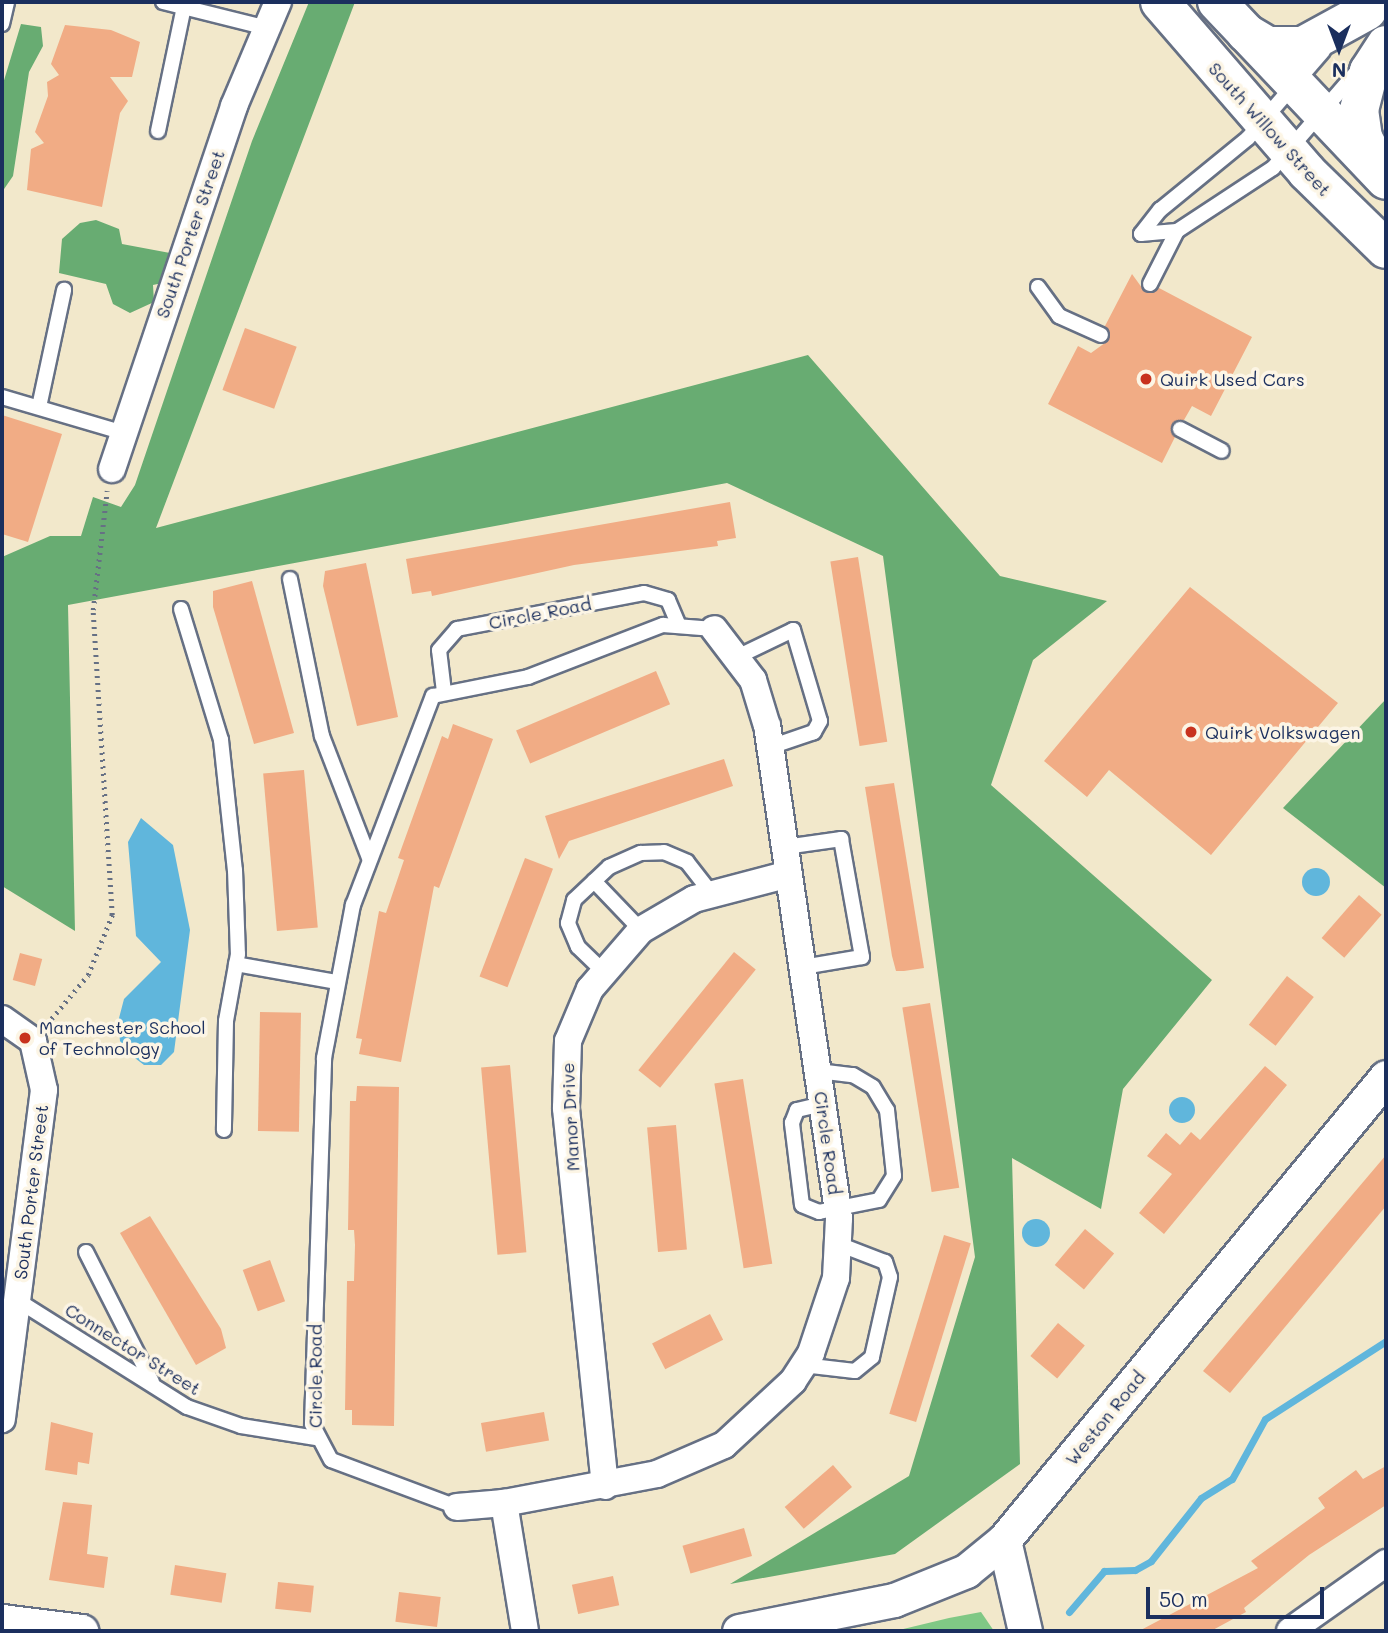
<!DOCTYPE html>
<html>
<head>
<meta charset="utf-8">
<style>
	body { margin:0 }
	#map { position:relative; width:1388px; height:1633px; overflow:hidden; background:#f2e8cb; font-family:Mali,sans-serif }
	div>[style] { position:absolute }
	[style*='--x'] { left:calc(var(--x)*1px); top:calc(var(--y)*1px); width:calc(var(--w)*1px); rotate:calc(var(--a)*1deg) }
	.green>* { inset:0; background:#80c885 }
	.forest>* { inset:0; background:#68ac72 }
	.water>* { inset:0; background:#60b6dc }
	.round { border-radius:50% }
	.stream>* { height:7px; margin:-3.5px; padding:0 3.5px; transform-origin:3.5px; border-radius:3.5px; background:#60b6dc }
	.building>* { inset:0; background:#f1ac85; transform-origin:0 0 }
	.path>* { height:4.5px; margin-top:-2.25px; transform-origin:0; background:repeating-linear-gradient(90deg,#667084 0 2px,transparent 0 7px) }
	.roads { filter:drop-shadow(2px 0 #667084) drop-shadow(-2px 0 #667084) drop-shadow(0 2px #667084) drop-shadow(0 -2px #667084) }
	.service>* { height:14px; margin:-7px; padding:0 7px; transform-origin:7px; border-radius:7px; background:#fff }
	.minor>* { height:26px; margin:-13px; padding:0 13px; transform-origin:13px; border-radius:13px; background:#fff }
	.tertiary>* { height:33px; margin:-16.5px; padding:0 16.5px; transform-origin:16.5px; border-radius:16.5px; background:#fff }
	.primary>* { height:38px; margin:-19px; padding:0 19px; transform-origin:19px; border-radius:19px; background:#fff }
	.dots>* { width:19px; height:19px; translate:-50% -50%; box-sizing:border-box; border:4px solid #fcf5e5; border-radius:50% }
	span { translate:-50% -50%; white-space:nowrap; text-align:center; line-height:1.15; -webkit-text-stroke:7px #fcf5e5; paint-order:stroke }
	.street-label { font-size:18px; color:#1b2f5e }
	.poi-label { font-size:18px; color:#1b2f5e }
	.left { translate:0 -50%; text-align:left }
	.frame { position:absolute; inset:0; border:4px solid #1b2f5e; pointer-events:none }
	.north { position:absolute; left:1304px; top:14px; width:70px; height:70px; -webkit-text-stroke:5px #fcf5e5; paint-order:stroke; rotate:180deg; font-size:19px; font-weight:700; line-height:28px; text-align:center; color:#1b2f5e }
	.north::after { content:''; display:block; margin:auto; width:24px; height:32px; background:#1b2f5e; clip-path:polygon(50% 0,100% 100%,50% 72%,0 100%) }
	.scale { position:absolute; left:1146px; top:1587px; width:178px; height:32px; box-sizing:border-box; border:4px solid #1b2f5e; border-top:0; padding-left:9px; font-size:21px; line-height:24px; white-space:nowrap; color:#1b2f5e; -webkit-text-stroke:5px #fcf5e5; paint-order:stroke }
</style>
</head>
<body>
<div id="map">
	<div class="green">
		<i style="clip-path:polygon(981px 1612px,994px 1631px,895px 1631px,949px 1618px)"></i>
	</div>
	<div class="forest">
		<i style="clip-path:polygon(309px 2px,355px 2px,156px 528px,808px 355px,1000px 576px,1107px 601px,1033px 660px,991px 785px,1212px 980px,1123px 1089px,1101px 1209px,1012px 1158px,1020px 1464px,895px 1554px,730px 1584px,909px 1476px,975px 1257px,883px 556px,727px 483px,68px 605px,75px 931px,2px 886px,2px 557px,50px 536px,81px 536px,93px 497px,121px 507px,135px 485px,252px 141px)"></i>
		<i style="clip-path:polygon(21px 24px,41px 27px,43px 46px,29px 72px,13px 176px,2px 192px,2px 87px)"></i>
		<i style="clip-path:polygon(96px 220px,119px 229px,122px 244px,170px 253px,162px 283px,153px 285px,154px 302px,130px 313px,113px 304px,106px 284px,59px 273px,62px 239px,80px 223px)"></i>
		<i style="clip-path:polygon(1386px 699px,1386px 888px,1283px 808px)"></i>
	</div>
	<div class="water">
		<i style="clip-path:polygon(141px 818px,173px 845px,190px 930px,174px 1052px,161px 1065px,144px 1065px,131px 1055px,120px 1041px,118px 1022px,124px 999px,161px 962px,136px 936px,128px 842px)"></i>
		<i class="round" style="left:1302px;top:868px;width:28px;height:28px"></i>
		<i class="round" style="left:1169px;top:1097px;width:26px;height:26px"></i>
		<i class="round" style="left:1022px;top:1219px;width:28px;height:28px"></i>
	</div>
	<div class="stream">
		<i style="--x:1069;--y:1612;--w:54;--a:-49.5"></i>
		<i style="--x:1104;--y:1571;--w:31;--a:-2"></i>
		<i style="--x:1135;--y:1570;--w:18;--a:-29"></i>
		<i style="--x:1151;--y:1561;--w:80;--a:-51.6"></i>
		<i style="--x:1201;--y:1498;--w:36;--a:-32"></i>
		<i style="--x:1232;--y:1479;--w:68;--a:-61.2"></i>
		<i style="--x:1265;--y:1419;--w:144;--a:-32.8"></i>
	</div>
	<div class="building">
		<i style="clip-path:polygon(65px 25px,111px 30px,140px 42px,132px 77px,110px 77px,128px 101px,120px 113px,102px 207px,27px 190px,31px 149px,44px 143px,35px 132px,48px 96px,47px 82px,59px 75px,51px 64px)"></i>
		<i style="clip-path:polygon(1132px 274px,1145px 292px,1159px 288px,1252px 337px,1211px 416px,1192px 406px,1184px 420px,1172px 424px,1175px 437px,1162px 463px,1048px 404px,1078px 346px,1091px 353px,1109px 340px,1105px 326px)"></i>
		<i style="left:245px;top:328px;width:55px;height:66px;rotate:20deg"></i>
		<i style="clip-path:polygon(2px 415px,62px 434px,28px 542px,2px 534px)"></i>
		<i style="clip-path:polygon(730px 502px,736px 538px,717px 541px,718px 546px,574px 565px,432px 596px,431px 591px,412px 594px,406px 559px)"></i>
		<i style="left:858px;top:557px;width:187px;height:28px;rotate:81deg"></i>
		<i style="clip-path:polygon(366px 563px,398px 717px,357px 726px,323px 586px,325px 571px)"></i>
		<i style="clip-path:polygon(252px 581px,294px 733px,254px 744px,213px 607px,213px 591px)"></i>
		<i style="clip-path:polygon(1190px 587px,1338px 703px,1211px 855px,1109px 770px,1087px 797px,1044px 761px)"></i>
		<i style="left:656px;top:671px;width:36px;height:152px;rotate:67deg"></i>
		<i style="clip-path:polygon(453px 724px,493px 739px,439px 888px,434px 886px,401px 1062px,359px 1054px,362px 1039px,356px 1038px,379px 911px,386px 913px,404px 860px,398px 858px,442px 736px,448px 739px)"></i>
		<i style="clip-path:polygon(724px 759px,733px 786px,569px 841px,559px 859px,545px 816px)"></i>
		<i style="left:304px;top:770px;width:158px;height:41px;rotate:85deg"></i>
		<i style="clip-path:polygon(894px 783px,924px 968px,904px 971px,896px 971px,892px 956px,865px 787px)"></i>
		<i style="left:525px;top:858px;width:30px;height:127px;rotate:21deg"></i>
		<i style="left:1359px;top:895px;width:30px;height:57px;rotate:41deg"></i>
		<i style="left:734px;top:952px;width:28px;height:152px;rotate:39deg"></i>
		<i style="left:20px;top:953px;width:23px;height:28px;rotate:15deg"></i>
		<i style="left:1287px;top:976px;width:34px;height:62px;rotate:38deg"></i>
		<i style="left:930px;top:1003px;width:187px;height:28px;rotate:81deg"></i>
		<i style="left:260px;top:1012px;width:41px;height:119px;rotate:1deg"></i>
		<i style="left:510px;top:1065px;width:188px;height:29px;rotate:85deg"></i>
		<i style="clip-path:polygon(1265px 1066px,1287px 1085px,1164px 1234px,1139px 1213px,1172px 1174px,1147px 1156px,1166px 1133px,1180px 1145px,1191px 1132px,1200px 1140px)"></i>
		<i style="left:743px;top:1079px;width:187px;height:29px;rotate:81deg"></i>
		<i style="clip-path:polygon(357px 1086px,399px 1087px,394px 1426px,352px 1425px,352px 1410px,345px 1410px,347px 1281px,354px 1281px,355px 1245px,354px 1230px,348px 1230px,350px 1101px,356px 1101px)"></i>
		<i style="left:676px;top:1125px;width:125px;height:29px;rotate:85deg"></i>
		<i style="clip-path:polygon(1386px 1155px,1386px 1206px,1230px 1393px,1203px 1371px)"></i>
		<i style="clip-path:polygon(150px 1216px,221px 1329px,226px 1348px,196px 1365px,120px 1233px)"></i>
		<i style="left:1085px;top:1229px;width:38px;height:47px;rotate:40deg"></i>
		<i style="left:944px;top:1235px;width:28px;height:187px;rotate:17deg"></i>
		<i style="left:270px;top:1260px;width:44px;height:29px;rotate:70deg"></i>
		<i style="left:710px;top:1314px;width:29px;height:65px;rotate:63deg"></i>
		<i style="left:1058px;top:1323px;width:35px;height:43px;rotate:40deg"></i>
		<i style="left:544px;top:1412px;width:29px;height:64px;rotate:80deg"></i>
		<i style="clip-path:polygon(51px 1422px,93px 1433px,89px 1464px,78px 1462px,77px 1475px,45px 1470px)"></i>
		<i style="left:833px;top:1465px;width:29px;height:64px;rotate:49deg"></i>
		<i style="clip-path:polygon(1386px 1466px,1386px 1505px,1309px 1555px,1244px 1608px,1246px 1612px,1211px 1631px,1139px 1631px,1258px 1568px,1251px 1561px,1325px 1508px,1318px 1498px,1356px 1470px,1363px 1479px)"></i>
		<i style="clip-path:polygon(63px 1502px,92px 1505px,87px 1554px,108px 1557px,104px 1588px,49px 1580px)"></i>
		<i style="left:744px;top:1528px;width:29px;height:64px;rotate:74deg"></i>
		<i style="left:175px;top:1565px;width:52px;height:30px;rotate:9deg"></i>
		<i style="left:613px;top:1576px;width:30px;height:42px;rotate:78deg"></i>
		<i style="left:278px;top:1582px;width:36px;height:27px;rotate:6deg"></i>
		<i style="left:399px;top:1592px;width:42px;height:30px;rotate:7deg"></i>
	</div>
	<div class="path">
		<i style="--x:47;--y:1024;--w:64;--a:-50.1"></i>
		<i style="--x:88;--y:975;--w:65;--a:-68.2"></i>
		<i style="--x:112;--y:915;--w:306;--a:-93.6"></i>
		<i style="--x:93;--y:610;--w:120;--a:-83.3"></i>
	</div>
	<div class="roads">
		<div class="service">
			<i style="--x:163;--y:2;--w:107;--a:14"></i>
			<i style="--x:2;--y:24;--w:23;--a:-77"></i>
			<i style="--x:158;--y:131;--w:127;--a:-78.2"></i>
			<i style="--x:1141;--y:234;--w:31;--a:-52"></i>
			<i style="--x:1160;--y:210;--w:114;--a:-39.3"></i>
			<i style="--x:1248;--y:138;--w:115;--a:-49.2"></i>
			<i style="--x:1141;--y:234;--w:36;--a:-5"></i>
			<i style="--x:1177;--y:231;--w:115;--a:-33.3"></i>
			<i style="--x:1273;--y:168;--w:131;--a:-49"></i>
			<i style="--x:1150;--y:284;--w:59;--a:-63"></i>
			<i style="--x:1038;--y:287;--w:36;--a:54"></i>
			<i style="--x:1059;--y:316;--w:46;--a:24.3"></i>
			<i style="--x:2;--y:397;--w:127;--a:16.4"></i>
			<i style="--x:39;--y:407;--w:120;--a:-77.9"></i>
			<i style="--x:1180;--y:429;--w:47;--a:27.6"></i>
			<i style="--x:290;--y:579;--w:160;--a:78.5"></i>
			<i style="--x:322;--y:736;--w:131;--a:68.9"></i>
			<i style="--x:181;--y:609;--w:137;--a:73"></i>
			<i style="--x:221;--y:740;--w:131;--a:83.9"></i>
			<i style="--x:235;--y:870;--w:84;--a:88"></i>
			<i style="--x:238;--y:954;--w:68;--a:100.2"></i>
			<i style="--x:226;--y:1021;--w:109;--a:91.1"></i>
			<i style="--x:739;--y:656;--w:60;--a:-25.7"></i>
			<i style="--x:793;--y:630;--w:95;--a:73.5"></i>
			<i style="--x:820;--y:721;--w:13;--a:119"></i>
			<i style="--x:814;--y:732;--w:46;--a:161.2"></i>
			<i style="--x:444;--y:692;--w:42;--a:-96.8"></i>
			<i style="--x:439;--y:650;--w:28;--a:-49"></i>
			<i style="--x:457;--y:629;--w:190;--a:-10.9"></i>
			<i style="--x:644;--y:593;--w:25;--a:16"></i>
			<i style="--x:668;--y:600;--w:25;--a:67"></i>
			<i style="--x:785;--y:847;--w:57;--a:-8.1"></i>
			<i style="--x:841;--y:839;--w:120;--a:79.9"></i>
			<i style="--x:862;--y:957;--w:60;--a:170.4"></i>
			<i style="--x:594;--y:881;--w:68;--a:46.2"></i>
			<i style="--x:236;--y:964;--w:103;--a:10.1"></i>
			<i style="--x:603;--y:971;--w:35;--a:-136"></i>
			<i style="--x:578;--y:947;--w:26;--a:-113"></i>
			<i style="--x:568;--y:923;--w:24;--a:-75"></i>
			<i style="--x:574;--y:900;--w:48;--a:-43.3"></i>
			<i style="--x:609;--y:867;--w:35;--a:-24"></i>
			<i style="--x:641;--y:853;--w:23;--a:-2"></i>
			<i style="--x:664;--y:852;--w:25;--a:23"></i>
			<i style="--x:687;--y:862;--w:39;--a:52"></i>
			<i style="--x:818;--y:1071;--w:35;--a:7"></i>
			<i style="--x:853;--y:1075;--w:23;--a:31"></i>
			<i style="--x:873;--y:1087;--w:27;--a:59"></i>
			<i style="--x:887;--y:1110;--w:66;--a:83.9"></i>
			<i style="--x:894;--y:1176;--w:28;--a:122"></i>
			<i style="--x:879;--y:1200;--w:61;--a:168.7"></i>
			<i style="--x:819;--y:1212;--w:18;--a:-158"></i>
			<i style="--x:802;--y:1205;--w:83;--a:-97"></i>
			<i style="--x:792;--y:1123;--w:14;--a:-69"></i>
			<i style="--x:797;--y:1110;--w:27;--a:-13"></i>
			<i style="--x:86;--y:1252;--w:146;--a:63.1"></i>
			<i style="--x:17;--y:1300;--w:201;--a:32.2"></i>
			<i style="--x:187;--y:1407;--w:57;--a:19.4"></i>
			<i style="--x:241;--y:1426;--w:76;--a:9.1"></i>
			<i style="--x:803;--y:1365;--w:52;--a:6.6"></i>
			<i style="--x:855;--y:1371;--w:22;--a:-39"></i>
			<i style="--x:872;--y:1357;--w:82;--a:-77.3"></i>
			<i style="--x:890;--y:1277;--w:16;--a:-108"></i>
			<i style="--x:885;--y:1262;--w:50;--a:-159"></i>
			<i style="--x:457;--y:1507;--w:134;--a:-159.5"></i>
			<i style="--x:331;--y:1460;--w:41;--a:-117.8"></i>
			<i style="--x:312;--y:1424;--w:366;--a:-88.1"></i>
			<i style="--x:324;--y:1058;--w:156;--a:-79.3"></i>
			<i style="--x:353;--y:905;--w:224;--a:-69.1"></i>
			<i style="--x:433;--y:696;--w:97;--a:-11.3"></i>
			<i style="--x:528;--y:677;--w:145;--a:-21.1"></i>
			<i style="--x:663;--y:625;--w:51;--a:4.5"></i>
		</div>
		<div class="minor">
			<i style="--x:112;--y:469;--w:383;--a:-71.4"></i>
			<i style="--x:234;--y:106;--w:113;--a:-67.1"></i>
			<i style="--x:2;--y:1019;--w:38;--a:35"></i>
			<i style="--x:33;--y:1041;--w:50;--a:77.3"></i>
			<i style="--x:44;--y:1090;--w:332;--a:97.3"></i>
			<i style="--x:605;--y:1486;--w:380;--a:-95.9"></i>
			<i style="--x:566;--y:1108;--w:67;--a:-88.3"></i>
			<i style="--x:568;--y:1041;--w:56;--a:-67.1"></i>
			<i style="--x:590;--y:989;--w:78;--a:-49.2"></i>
			<i style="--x:641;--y:930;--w:61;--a:-30.3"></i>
			<i style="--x:694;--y:899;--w:98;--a:-14.7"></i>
			<i style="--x:457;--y:1507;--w:47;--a:-4.9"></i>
			<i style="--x:525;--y:1631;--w:130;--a:-99.3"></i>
			<i style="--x:504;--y:1503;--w:156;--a:-10.7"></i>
			<i style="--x:657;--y:1474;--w:73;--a:-23.4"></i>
			<i style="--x:724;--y:1445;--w:94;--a:-42.8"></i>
			<i style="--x:793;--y:1381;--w:33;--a:-57"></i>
			<i style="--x:811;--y:1353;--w:79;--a:-71.6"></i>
			<i style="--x:836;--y:1278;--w:60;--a:-87.1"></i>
			<i style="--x:839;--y:1218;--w:497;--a:-98.3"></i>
			<i style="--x:767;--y:726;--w:48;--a:-106.9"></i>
			<i style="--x:753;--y:680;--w:64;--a:-127.4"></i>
			<i style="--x:1290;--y:1631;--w:118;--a:-35.3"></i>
		</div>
		<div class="tertiary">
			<i style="--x:1004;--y:1540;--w:93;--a:77"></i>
			<i style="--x:2;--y:1621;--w:80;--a:7.2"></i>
			<i style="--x:739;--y:1631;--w:158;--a:-11.3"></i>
			<i style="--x:894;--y:1600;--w:78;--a:-21.9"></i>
			<i style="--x:966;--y:1571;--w:49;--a:-39.2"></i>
			<i style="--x:1004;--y:1540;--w:600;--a:-50.48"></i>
		</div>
		<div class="primary">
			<i style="--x:1160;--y:2;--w:225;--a:49.1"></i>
			<i style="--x:1307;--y:172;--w:110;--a:44.3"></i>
			<i style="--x:1217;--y:2;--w:245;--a:46.5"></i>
			<i style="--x:1246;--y:33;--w:26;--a:31"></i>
			<i style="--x:1268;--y:46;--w:35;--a:0"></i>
			<i style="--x:1303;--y:46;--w:73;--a:-28.7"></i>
			<i style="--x:1377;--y:165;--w:30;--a:-117"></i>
			<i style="--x:1363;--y:138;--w:28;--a:-98"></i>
			<i style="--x:1359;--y:110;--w:40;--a:-75.6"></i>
			<i style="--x:1369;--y:71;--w:31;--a:-57"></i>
		</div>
	</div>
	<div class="dots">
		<i style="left:1146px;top:379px;background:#c8321e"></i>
		<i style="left:1191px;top:732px;background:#c8321e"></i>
		<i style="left:25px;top:1038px;background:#c8321e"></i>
	</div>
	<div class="street-label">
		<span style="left:1270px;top:129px;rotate:48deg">South Willow Street</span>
		<span style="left:190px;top:234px;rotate:-71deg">South Porter Street</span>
		<span style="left:540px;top:613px;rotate:-11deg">Circle Road</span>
		<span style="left:570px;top:1117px;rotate:-93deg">Manor Drive</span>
		<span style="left:828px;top:1143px;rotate:82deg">Circle Road</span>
		<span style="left:31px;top:1192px;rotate:-83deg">South Porter Street</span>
		<span style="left:133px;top:1349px;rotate:32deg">Connector Street</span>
		<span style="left:315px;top:1376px;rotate:-90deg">Circle Road</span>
		<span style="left:1105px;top:1418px;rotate:-51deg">Weston Road</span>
	</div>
	<div class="poi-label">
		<span class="left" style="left:1160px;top:379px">Quirk Used Cars</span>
		<span class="left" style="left:1205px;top:732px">Quirk Volkswagen</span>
		<span class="left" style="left:39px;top:1038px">Manchester School<br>of Technology</span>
	</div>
	<div class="frame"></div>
	<div class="north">N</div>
	<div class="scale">50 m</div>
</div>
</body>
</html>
